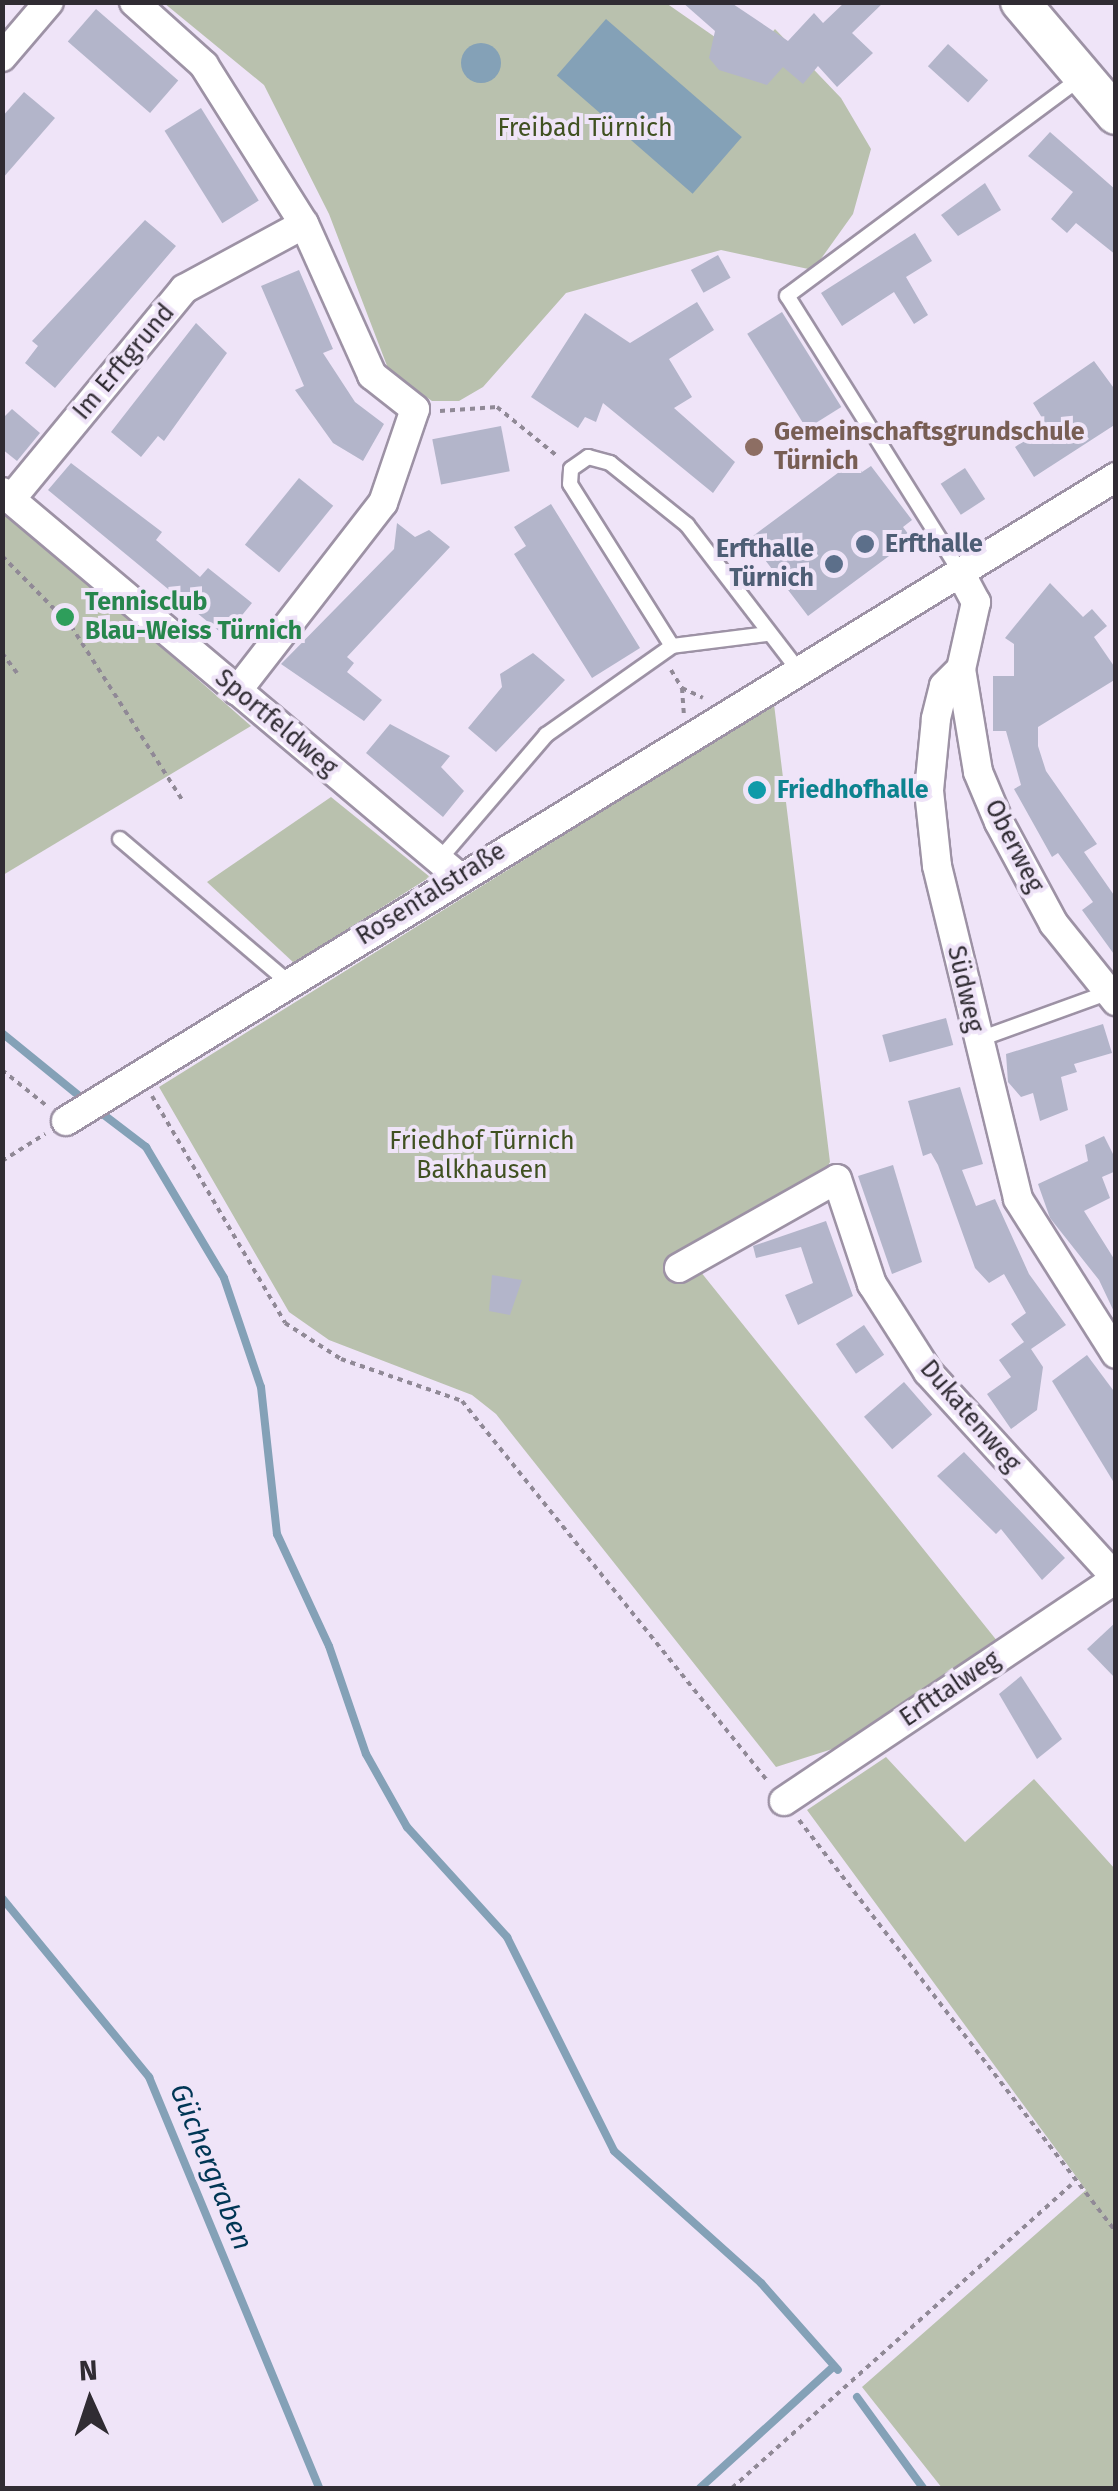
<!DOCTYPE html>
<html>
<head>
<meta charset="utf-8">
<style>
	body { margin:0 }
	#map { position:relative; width:1118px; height:2491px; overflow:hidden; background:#efe4f8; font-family:"Fira Sans",sans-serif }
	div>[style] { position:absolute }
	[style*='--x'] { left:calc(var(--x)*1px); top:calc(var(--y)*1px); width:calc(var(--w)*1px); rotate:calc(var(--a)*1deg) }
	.green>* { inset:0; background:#b9c1ae }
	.water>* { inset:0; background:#84a1b7; transform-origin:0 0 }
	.round { border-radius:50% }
	.stream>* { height:8px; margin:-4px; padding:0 4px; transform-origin:4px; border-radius:4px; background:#84a1b7 }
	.building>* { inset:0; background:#b3b5ca; transform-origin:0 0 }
	.path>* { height:4px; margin-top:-2px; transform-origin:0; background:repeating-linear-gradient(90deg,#908996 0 5px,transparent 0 10px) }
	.roads { filter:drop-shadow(2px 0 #9d92a5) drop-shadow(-2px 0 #9d92a5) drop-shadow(0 2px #9d92a5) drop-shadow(0 -2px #9d92a5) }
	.lane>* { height:14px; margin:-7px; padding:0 7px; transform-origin:7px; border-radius:7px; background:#fff }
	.street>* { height:28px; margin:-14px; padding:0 14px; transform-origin:14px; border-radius:14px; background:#fff }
	.secondary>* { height:38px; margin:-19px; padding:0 19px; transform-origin:19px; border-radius:19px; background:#fff }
	.dots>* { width:28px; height:28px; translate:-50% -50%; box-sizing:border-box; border:5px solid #efe4f8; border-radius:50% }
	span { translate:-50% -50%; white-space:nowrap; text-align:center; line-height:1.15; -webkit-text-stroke:8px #efe4f8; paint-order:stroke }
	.park-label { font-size:25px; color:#405121 }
	.street-label { font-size:25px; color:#302c33 }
	.education-label { font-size:25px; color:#785e54; font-weight:700 }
	.left { translate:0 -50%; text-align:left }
	.service-label { font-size:25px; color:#4e5e75; font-weight:700 }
	.right { translate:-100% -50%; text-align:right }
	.leisure-label { font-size:25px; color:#27864d; font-weight:700 }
	.culture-label { font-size:25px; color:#0d838f; font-weight:700 }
	.water-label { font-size:28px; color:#003655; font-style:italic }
	.frame { position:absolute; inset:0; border:5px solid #302c33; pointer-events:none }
	.north { position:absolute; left:40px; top:2351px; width:100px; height:100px; -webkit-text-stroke:8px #efe4f8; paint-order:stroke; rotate:357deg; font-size:28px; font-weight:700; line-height:40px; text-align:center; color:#302c33 }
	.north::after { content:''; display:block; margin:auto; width:35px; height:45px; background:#302c33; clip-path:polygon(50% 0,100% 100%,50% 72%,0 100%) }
</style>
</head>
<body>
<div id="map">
	<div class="green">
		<i style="clip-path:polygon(164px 3px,666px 3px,748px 60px,775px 29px,841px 98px,871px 149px,853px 214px,813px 270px,721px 250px,566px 293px,483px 387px,459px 401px,432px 401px,389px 371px,329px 214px,264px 85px)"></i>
		<i style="clip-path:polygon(3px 508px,251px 726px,3px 875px)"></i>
		<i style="clip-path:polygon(774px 704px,830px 1162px,819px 1182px,688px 1256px,1002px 1647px,870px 1737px,776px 1767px,496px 1414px,472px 1395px,329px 1340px,289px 1312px,159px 1087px)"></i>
		<i style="clip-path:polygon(331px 797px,430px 877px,294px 963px,207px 882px)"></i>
		<i style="clip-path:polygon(886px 1757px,965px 1842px,1034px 1779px,1115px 1869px,1115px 2488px,942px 2488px,862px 2387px,1086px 2190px,807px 1810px)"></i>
	</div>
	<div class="water">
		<i style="left:606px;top:19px;width:180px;height:75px;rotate:41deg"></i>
		<i class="round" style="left:461px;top:43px;width:40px;height:40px"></i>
	</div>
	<div class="stream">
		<i style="--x:2;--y:1033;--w:98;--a:39.2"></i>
		<i style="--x:104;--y:1115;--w:53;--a:37.3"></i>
		<i style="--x:146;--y:1147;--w:152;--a:59.2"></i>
		<i style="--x:224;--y:1278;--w:115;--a:71.3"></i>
		<i style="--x:261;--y:1387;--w:148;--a:83.8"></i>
		<i style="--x:277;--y:1534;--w:123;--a:65.1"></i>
		<i style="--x:329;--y:1646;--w:114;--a:71.1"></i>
		<i style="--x:366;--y:1754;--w:84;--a:60.7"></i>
		<i style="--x:407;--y:1827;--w:149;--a:47.7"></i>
		<i style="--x:507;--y:1937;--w:239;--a:63.4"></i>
		<i style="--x:614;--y:2151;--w:198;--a:41.9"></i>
		<i style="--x:761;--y:2283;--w:116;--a:48.5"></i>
		<i style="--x:2;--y:1898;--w:232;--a:50.6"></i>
		<i style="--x:149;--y:2077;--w:445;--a:67.5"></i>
		<i style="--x:857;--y:2397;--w:112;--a:54"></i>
		<i style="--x:700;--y:2488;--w:181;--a:-42.3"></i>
	</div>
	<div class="building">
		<i style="clip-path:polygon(682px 2px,730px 2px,788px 41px,814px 13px,823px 23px,845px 2px,884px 2px,852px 33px,873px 53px,837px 87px,818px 66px,803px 84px,783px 67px,767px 85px,719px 70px,709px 58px,715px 31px)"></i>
		<i style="left:96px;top:9px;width:109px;height:43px;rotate:41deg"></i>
		<i style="left:948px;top:44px;width:54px;height:30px;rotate:42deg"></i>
		<i style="clip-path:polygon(24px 92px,55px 118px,2px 179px,2px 117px)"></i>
		<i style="left:201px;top:108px;width:109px;height:43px;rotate:58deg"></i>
		<i style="clip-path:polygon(1050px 132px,1116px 190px,1116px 255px,1076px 223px,1067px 233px,1051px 219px,1073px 192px,1028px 156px)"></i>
		<i style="clip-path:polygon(985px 183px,1001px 210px,958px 236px,941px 215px)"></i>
		<i style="clip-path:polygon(145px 220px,176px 246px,55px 388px,25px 363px,38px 346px,32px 341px)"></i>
		<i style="clip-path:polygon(915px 233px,932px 261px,906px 277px,928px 315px,914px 324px,894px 292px,842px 326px,821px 293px)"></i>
		<i style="left:718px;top:255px;width:26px;height:31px;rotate:61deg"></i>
		<i style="clip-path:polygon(299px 270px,333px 349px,323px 353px,355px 402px,384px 424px,363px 461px,333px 443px,295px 390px,304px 386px,261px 286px)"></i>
		<i style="clip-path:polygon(697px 302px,714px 330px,669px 359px,692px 397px,674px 408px,735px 462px,713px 493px,603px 403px,596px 422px,585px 417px,578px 428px,531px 397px,585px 313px,630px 343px)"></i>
		<i style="left:782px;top:312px;width:112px;height:41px;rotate:58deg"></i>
		<i style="clip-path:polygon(196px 323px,227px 353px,164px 441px,158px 436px,141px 457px,111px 432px)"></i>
		<i style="clip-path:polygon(1094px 361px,1116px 391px,1116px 424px,1034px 477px,1015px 447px,1047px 426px,1033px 403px)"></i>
		<i style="clip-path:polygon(12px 409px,40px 433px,17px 461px,2px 449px,2px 419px)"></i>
		<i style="left:501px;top:426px;width:46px;height:70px;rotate:79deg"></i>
		<i style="clip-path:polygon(854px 461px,862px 472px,871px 466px,912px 520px,903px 527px,912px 539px,808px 616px,749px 539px)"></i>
		<i style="clip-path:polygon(71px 463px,162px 532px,156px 540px,200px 577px,208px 568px,252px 603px,225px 636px,48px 490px)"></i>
		<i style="left:965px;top:468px;width:37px;height:29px;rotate:57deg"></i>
		<i style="left:299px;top:478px;width:44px;height:86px;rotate:39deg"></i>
		<i style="clip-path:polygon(551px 504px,640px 648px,592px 678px,514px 554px,526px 546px,514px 527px)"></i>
		<i style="clip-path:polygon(397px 523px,415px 537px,429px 530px,450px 547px,347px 657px,354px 663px,347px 672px,382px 700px,364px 721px,281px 664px,394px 549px)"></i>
		<i style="clip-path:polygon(1050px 583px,1083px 617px,1092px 609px,1107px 626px,1094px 637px,1116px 669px,1116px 679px,1038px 727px,1038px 746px,1046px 771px,1097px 844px,1084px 852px,1116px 898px,1116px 957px,1082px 910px,1093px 902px,1058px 853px,1052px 857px,1014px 789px,1021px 785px,1006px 731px,993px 731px,993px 676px,1014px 676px,1014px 644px,1005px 638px)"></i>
		<i style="clip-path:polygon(533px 653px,565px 680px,496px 752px,468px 728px,502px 687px,500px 674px)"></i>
		<i style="clip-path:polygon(390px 724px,450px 756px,441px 767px,464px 791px,443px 817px,366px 753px)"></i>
		<i style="left:946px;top:1018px;width:28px;height:66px;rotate:75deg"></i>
		<i style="clip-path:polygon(1103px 1024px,1112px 1053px,1074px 1064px,1077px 1072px,1061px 1077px,1068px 1110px,1040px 1121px,1033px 1093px,1021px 1097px,1008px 1082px,1006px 1054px)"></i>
		<i style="clip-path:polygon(960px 1087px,983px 1164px,962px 1170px,976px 1206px,995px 1199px,1029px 1274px,1066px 1325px,1031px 1349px,1043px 1367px,1037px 1410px,1011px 1429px,987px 1394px,1011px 1377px,999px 1360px,1024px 1342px,1011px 1324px,1026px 1313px,1004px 1274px,989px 1283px,975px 1268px,938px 1165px,931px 1153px,923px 1156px,908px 1101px)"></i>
		<i style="clip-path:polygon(1104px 1136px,1116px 1160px,1116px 1171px,1102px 1177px,1110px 1198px,1084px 1211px,1116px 1262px,1116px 1316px,1099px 1280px,1050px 1218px,1038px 1184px,1088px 1161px,1085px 1145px)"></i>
		<i style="clip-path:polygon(893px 1165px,922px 1262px,892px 1274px,858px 1176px)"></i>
		<i style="clip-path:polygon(826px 1221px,853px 1296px,798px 1325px,785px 1295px,813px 1283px,801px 1247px,756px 1258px,753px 1246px)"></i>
		<i style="clip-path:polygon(492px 1275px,522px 1280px,510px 1315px,489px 1311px)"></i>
		<i style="left:864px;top:1325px;width:36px;height:34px;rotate:56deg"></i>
		<i style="clip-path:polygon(1087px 1355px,1116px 1394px,1116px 1486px,1052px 1381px)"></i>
		<i style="left:904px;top:1382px;width:43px;height:53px;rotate:49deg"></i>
		<i style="clip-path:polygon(964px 1452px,1065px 1558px,1042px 1580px,1001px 1529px,996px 1534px,937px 1476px)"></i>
		<i style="clip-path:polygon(1116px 1622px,1116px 1679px,1087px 1649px)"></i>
		<i style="clip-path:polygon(1021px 1676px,1062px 1739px,1037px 1759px,999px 1694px)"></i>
	</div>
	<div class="path">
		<i style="--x:440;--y:411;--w:57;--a:-4"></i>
		<i style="--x:497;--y:407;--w:77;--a:39.2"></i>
		<i style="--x:2;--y:556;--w:98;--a:45.4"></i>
		<i style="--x:71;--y:626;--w:208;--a:57.4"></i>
		<i style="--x:2;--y:653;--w:25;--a:53"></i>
		<i style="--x:671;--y:670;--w:21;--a:59"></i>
		<i style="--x:682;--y:688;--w:26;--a:86"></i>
		<i style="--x:682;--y:688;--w:23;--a:25"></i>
		<i style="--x:2;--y:1070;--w:58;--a:38.7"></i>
		<i style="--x:152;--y:1096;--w:263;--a:59.6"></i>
		<i style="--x:285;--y:1323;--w:67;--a:32.7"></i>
		<i style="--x:341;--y:1359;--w:128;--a:19.1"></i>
		<i style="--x:462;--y:1401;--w:488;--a:51.2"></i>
		<i style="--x:2;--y:1161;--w:51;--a:-32.1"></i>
		<i style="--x:799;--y:1820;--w:520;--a:52.42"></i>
		<i style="--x:732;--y:2488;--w:455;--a:-41.8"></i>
	</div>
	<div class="roads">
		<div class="lane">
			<i style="--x:961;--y:573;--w:327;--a:-122.1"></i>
			<i style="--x:787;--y:296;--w:366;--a:-36.6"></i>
			<i style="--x:767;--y:634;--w:96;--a:172.8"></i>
			<i style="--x:672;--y:646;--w:191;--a:-122.2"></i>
			<i style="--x:570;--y:484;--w:15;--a:-86"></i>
			<i style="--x:571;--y:469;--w:21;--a:-35"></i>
			<i style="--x:588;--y:457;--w:23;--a:15"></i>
			<i style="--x:610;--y:463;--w:99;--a:38.8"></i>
			<i style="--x:687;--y:525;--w:185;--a:52.5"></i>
			<i style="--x:120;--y:839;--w:222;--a:40.4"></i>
			<i style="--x:439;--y:860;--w:165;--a:-49.4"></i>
			<i style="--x:546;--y:735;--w:154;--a:-35.2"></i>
			<i style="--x:977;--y:1040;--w:138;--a:-19.9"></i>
		</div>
		<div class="street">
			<i style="--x:2;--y:57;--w:72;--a:-49.5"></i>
			<i style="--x:2;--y:492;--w:596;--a:40.1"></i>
			<i style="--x:11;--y:499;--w:272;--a:-50.5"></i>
			<i style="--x:184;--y:289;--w:136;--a:-28.4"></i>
			<i style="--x:304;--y:224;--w:188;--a:-122.2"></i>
			<i style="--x:204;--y:65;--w:94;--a:-138"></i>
			<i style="--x:962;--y:576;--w:30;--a:62"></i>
			<i style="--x:976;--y:602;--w:69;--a:102.6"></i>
			<i style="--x:961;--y:669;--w:24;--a:135"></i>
			<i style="--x:944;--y:686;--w:34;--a:104"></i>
			<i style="--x:936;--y:719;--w:72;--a:95.6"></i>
			<i style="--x:929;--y:791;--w:75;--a:83.9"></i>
			<i style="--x:937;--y:866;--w:343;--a:76.3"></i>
			<i style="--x:1018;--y:1199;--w:183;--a:57.7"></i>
			<i style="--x:961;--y:669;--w:104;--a:80.6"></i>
			<i style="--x:978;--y:772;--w:54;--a:67.2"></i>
			<i style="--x:999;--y:822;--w:116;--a:61.7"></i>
			<i style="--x:1054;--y:924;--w:99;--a:51.2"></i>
			<i style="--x:237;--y:691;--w:238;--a:-52.2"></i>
			<i style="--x:383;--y:503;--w:99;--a:-71.2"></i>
			<i style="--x:415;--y:409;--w:55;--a:-141.7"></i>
			<i style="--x:372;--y:375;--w:166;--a:-114.2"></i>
			<i style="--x:66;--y:1121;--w:1232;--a:-31.52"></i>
			<i style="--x:679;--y:1268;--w:181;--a:-29.4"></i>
			<i style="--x:837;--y:1179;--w:111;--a:71.6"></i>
			<i style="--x:872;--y:1284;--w:104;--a:57.5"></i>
			<i style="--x:928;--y:1372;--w:279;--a:47.6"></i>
			<i style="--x:784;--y:1801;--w:399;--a:-33.8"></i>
		</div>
		<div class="secondary">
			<i style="--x:1020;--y:2;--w:148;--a:49.7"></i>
		</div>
	</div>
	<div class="dots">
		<i style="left:754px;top:447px;background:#8d6e63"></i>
		<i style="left:865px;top:544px;background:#5c6f8a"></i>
		<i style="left:834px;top:564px;background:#5c6f8a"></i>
		<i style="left:65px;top:617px;background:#2e9e5b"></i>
		<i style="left:757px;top:790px;background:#0f9aa8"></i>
	</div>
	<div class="park-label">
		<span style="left:585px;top:128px">Freibad Türnich</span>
		<span style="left:482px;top:1156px">Friedhof Türnich<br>Balkhausen</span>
	</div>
	<div class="street-label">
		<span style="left:124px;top:362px;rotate:-50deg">Im Erftgrund</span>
		<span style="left:276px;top:723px;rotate:40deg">Sportfeldweg</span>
		<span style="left:1014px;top:846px;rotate:63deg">Oberweg</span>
		<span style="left:431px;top:894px;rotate:-32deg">Rosentalstraße</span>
		<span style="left:965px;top:989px;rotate:77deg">Südweg</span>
		<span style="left:970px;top:1416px;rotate:49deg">Dukatenweg</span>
		<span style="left:950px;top:1689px;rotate:-34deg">Erfttalweg</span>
	</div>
	<div class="education-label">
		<span class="left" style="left:774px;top:447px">Gemeinschaftsgrundschule<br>Türnich</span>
	</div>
	<div class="service-label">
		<span class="left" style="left:885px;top:544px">Erfthalle</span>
		<span class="right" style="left:814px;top:564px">Erfthalle<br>Türnich</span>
	</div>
	<div class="leisure-label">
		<span class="left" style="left:85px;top:617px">Tennisclub<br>Blau-Weiss Türnich</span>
	</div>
	<div class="culture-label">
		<span class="left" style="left:777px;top:790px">Friedhofhalle</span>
	</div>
	<div class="water-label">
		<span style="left:211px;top:2167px;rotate:68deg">Güchergraben</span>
	</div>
	<div class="frame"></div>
	<div class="north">N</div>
</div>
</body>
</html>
